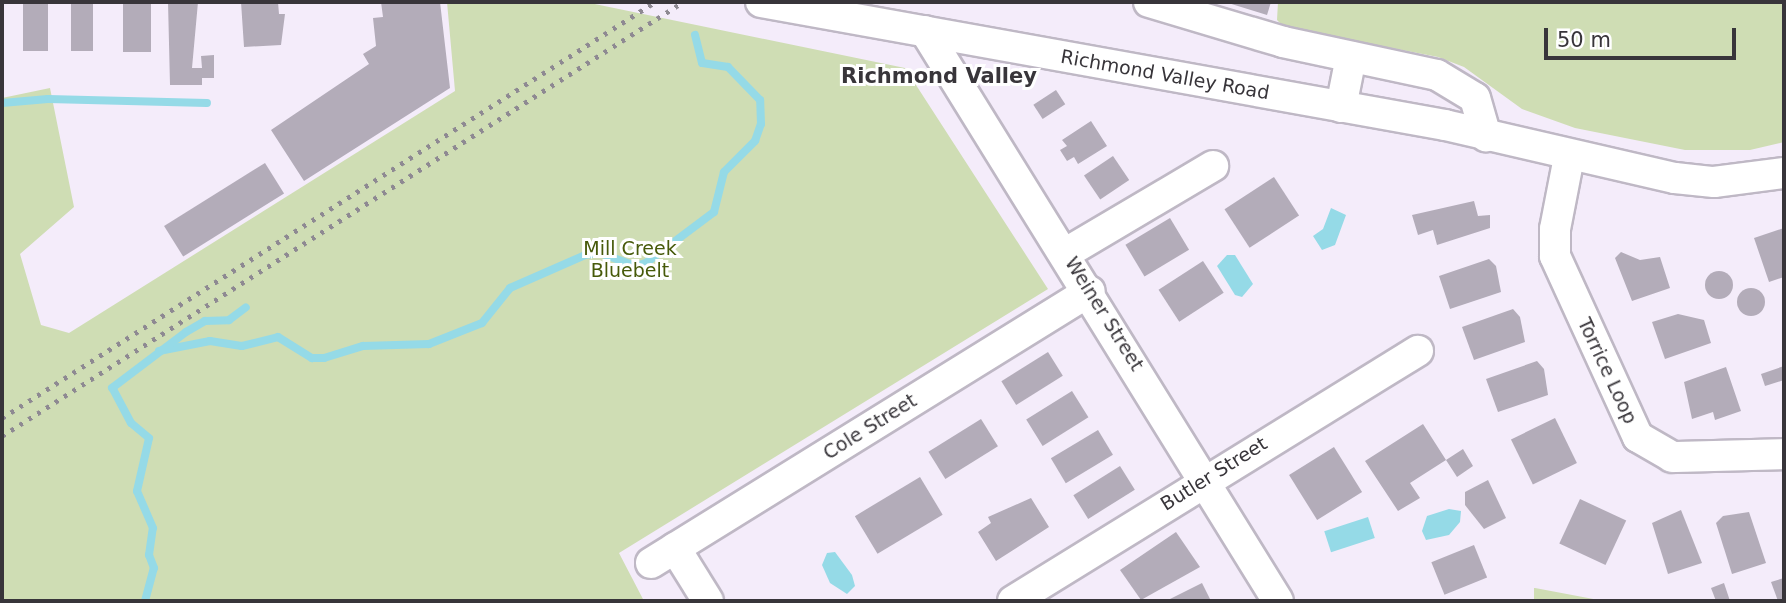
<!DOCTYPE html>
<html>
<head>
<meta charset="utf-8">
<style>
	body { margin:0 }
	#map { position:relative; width:1786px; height:603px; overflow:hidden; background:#f4ecfa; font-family:"DejaVu Sans",sans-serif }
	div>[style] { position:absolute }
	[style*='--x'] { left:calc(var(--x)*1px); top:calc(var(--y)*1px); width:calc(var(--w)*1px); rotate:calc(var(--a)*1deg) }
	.green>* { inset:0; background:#cfddb4 }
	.water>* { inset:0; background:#95dae7; transform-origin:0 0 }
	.stream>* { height:8px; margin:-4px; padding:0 4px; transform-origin:4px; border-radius:4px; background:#95dae7 }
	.building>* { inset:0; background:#b3acb9; transform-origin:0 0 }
	.round { border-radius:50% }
	.roads { filter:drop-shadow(2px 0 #bfb8c5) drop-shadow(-2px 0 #bfb8c5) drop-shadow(0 2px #bfb8c5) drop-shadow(0 -2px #bfb8c5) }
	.minor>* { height:30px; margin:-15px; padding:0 15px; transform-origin:15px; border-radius:15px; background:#fff }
	.rail>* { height:5px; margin-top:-2.5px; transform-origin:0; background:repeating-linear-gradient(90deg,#8e8992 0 3.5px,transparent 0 10.5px) }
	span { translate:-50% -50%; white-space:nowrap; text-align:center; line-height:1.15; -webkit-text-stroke:6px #fff; paint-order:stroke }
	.street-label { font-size:19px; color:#38353a }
	.park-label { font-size:19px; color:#475a0a }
	.neighbourhood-label { font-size:21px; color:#38353a; font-weight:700 }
	.frame { position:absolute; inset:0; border:4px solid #38353a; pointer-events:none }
	.scale { position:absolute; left:1544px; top:28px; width:192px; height:32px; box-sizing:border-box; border:4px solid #38353a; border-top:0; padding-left:9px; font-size:21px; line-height:24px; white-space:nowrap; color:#38353a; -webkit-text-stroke:5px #fff; paint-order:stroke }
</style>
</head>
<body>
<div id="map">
	<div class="green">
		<i style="clip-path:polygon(447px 2px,585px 2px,905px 68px,1048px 289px,619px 553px,644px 601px,2px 601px,2px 98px,50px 88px,74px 207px,20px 254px,41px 325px,69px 333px,455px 91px)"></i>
		<i style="clip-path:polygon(1278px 2px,1784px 2px,1784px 142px,1750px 150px,1685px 150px,1575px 128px,1522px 109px,1464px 67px,1438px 57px,1284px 27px,1277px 20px)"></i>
		<i style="clip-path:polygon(1534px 588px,1535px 588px,1604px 601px,1534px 601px)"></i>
	</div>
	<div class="water">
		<i style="clip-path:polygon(1331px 208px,1346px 215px,1335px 245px,1322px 250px,1313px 236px,1323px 229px)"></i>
		<i style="clip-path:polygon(1227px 255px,1235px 255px,1253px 284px,1242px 297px,1235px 295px,1217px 266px)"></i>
		<i style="clip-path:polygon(1449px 509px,1461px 511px,1460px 522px,1449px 535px,1426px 540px,1422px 531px,1427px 516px)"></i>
		<i style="left:1368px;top:517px;width:22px;height:46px;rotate:72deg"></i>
		<i style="clip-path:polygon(835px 552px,852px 575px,855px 586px,847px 594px,830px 583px,822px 565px,827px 553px)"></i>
	</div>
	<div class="stream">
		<i style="--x:2;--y:103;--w:46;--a:-5"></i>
		<i style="--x:48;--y:99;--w:159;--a:1.4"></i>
		<i style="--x:159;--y:351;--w:52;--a:-11.1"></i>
		<i style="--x:210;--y:341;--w:32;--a:9"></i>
		<i style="--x:242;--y:346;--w:37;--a:-14"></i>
		<i style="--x:278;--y:337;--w:40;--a:32"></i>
		<i style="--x:312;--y:358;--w:12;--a:0"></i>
		<i style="--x:324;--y:358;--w:41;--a:-17.1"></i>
		<i style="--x:363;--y:346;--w:66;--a:-1.7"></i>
		<i style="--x:429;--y:344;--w:57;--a:-21.6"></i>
		<i style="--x:482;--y:323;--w:45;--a:-51.3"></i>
		<i style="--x:510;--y:288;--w:82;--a:-23.7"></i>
		<i style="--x:585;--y:255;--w:15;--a:-8"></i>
		<i style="--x:600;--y:253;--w:37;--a:20"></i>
		<i style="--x:635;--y:266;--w:11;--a:-15"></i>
		<i style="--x:646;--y:263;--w:85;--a:-36.9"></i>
		<i style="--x:714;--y:212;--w:41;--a:-76"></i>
		<i style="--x:724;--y:172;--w:44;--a:-45"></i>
		<i style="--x:755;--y:141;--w:18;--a:-71"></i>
		<i style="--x:761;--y:124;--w:24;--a:-92"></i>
		<i style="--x:760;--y:100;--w:46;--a:-134.1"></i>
		<i style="--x:728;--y:67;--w:26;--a:-171"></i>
		<i style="--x:702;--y:63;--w:29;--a:-104"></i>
		<i style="--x:145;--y:601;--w:34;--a:-75"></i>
		<i style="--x:154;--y:568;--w:14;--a:-111"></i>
		<i style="--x:149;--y:555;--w:27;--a:-82"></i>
		<i style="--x:153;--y:528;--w:40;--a:-113.4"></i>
		<i style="--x:137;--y:491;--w:54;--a:-77.2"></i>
		<i style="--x:149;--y:438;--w:23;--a:-140"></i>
		<i style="--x:131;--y:423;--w:40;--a:-118"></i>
		<i style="--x:112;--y:388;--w:93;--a:-37.1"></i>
		<i style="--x:186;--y:332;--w:22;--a:-30"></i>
		<i style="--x:205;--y:321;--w:24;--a:-2"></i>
		<i style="--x:229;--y:320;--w:21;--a:-37"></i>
	</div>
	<div class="building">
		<i style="left:23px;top:2px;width:25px;height:49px"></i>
		<i style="left:71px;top:2px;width:22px;height:49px"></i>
		<i style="clip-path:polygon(168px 2px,198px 2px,192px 68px,202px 68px,201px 56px,214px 55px,214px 78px,202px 78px,202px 85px,170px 85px)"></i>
		<i style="clip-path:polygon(241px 2px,278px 2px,279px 14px,285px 14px,281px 45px,244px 47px)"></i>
		<i style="clip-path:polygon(381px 2px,440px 2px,450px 88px,304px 181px,271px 130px,369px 64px,363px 54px,376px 46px,373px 18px,383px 17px)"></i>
		<i style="clip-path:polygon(1225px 2px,1271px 2px,1267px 15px)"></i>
		<i style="left:151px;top:3px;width:49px;height:28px;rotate:90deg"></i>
		<i style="left:1056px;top:90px;width:17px;height:27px;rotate:57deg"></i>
		<i style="clip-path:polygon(1091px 121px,1107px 146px,1078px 164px,1074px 157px,1067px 161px,1060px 150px,1067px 146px,1062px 140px)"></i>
		<i style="left:1113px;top:156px;width:29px;height:35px;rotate:56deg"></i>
		<i style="left:265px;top:163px;width:36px;height:119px;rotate:58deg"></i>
		<i style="left:1274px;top:177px;width:46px;height:59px;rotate:57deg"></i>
		<i style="clip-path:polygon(1474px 201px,1478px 216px,1490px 215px,1490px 228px,1437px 245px,1433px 230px,1418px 235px,1412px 215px)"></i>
		<i style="left:1170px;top:218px;width:37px;height:52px;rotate:59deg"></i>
		<i style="clip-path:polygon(1784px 228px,1784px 277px,1769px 282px,1754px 238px)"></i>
		<i style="clip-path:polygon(1621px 252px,1640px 260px,1660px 257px,1670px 288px,1632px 301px,1615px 258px)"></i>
		<i style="clip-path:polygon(1489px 259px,1496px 266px,1501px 292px,1450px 309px,1439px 276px)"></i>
		<i style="left:1203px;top:261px;width:38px;height:53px;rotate:57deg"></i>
		<i class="round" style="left:1705px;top:271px;width:28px;height:28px"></i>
		<i class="round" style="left:1737px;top:288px;width:28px;height:28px"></i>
		<i style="clip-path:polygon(1513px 309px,1520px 317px,1525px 342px,1474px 360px,1462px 327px)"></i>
		<i style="clip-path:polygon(1678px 314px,1704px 320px,1711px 343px,1665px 359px,1652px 322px)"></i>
		<i style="left:1048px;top:352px;width:28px;height:55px;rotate:58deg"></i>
		<i style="clip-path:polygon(1537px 361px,1544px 369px,1548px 395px,1498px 412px,1486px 379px)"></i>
		<i style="clip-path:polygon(1784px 366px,1784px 380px,1765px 386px,1761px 374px)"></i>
		<i style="clip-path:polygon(1726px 367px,1741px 411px,1715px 420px,1713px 412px,1692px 419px,1684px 382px)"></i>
		<i style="left:1072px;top:391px;width:31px;height:54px;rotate:58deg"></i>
		<i style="left:1555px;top:418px;width:50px;height:49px;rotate:64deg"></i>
		<i style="left:981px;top:419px;width:32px;height:62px;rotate:58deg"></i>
		<i style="clip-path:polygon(1423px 424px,1446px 460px,1463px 449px,1473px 466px,1457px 477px,1446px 460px,1410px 483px,1420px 498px,1398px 511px,1365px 461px)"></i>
		<i style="left:1098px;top:430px;width:29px;height:55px;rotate:59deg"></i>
		<i style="left:1334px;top:447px;width:53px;height:53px;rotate:58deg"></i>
		<i style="left:1120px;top:466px;width:28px;height:55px;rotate:58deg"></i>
		<i style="left:920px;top:477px;width:44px;height:76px;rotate:59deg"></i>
		<i style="clip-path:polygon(1488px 480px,1506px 518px,1484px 529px,1465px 505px,1465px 492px)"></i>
		<i style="clip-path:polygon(1031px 498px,1049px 527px,996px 561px,978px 532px,991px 523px,988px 517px)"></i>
		<i style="left:1580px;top:499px;width:51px;height:49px;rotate:25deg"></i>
		<i style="clip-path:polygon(1681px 510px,1702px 563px,1668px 574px,1652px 523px)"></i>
		<i style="clip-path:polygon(1749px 512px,1766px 563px,1732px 574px,1716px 523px,1723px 516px)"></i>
		<i style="clip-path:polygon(1176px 532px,1200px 567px,1141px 600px,1120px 570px)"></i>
		<i style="left:1474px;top:545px;width:35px;height:46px;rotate:68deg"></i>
		<i style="clip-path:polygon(1784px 578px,1784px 601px,1778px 601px,1771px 582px)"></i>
		<i style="clip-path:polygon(1202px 583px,1211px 601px,1166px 601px)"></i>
		<i style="clip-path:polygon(1724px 583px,1730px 601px,1716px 601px,1711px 588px)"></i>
	</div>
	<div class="roads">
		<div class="minor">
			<i style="--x:761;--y:2;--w:695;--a:10.19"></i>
			<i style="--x:1445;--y:125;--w:236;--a:13"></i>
			<i style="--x:1675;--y:178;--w:39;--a:6"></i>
			<i style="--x:1714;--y:182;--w:71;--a:-7.3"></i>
			<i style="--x:1149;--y:2;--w:140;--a:16.6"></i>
			<i style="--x:1283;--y:42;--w:157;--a:12.1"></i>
			<i style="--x:1437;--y:75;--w:44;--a:31.2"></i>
			<i style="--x:1475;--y:98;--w:40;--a:74"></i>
			<i style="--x:925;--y:31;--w:670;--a:58.23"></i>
			<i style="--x:1341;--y:107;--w:51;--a:-78.7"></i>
			<i style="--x:1569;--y:157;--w:73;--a:101"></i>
			<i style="--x:1555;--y:229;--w:27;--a:90"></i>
			<i style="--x:1555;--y:256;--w:199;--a:65.4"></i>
			<i style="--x:1638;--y:437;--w:39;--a:30"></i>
			<i style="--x:1672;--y:457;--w:112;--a:-1.5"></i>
			<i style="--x:1066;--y:253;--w:171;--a:-30.6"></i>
			<i style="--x:675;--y:548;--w:62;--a:58.1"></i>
			<i style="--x:651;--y:563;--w:516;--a:-31.78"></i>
			<i style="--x:1013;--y:601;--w:476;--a:-31.7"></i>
		</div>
	</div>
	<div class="rail">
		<i style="--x:2;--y:418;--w:774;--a:-32.5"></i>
		<i style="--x:2;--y:436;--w:808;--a:-32.51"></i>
	</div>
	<div class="street-label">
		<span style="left:1165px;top:75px;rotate:10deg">Richmond Valley Road</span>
		<span style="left:1104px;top:314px;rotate:58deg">Weiner Street</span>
		<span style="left:1607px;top:371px;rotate:65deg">Torrice Loop</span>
		<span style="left:870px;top:427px;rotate:-32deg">Cole Street</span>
		<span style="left:1214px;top:474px;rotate:-32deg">Butler Street</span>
	</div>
	<div class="park-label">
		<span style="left:630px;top:260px">Mill Creek<br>Bluebelt</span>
	</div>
	<div class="neighbourhood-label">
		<span style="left:939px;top:76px">Richmond Valley</span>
	</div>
	<div class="frame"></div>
	<div class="scale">50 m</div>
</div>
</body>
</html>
